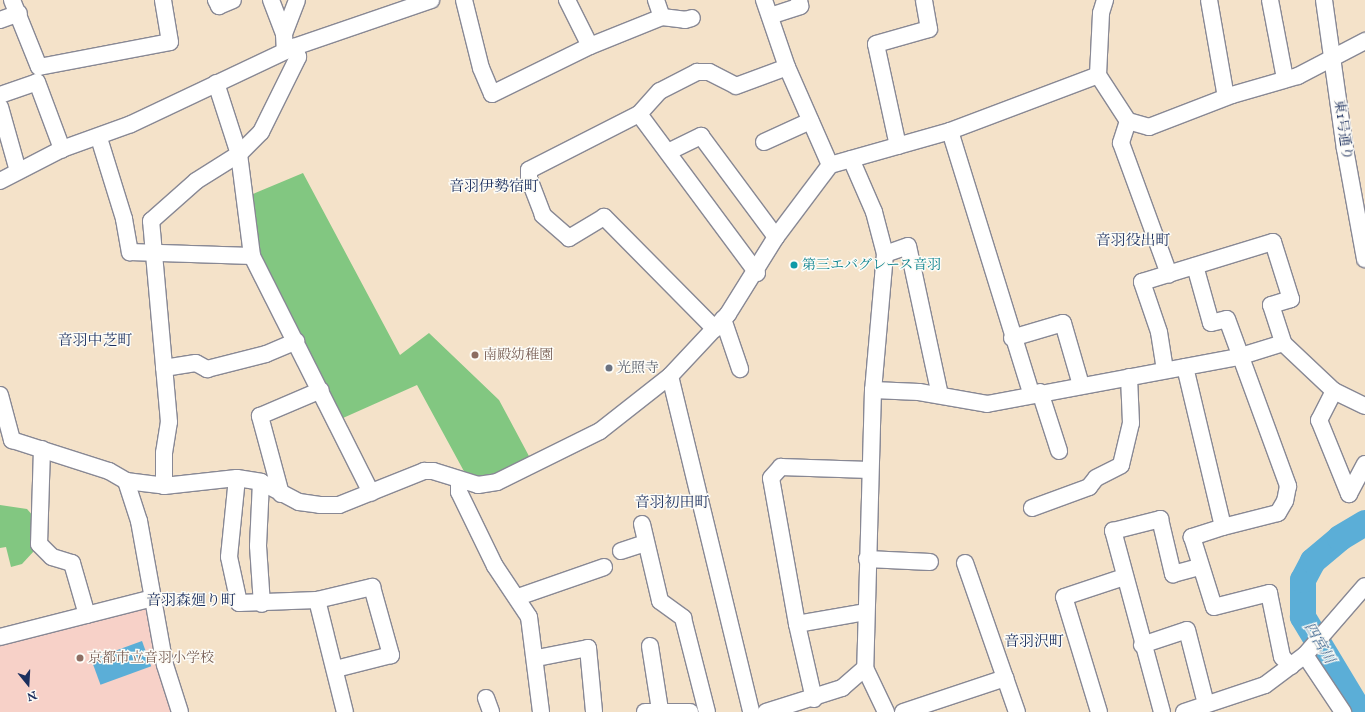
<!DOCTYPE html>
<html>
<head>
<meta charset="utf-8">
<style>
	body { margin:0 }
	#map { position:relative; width:1365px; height:712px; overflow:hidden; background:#f4e2c9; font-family:"IM FELL English","Noto Serif JP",serif }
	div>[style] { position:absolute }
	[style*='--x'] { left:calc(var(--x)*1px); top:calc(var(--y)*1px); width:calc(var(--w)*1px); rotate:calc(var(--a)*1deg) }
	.built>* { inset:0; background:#f7d1c8 }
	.green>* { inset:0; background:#82c781 }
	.water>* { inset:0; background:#5baed7; transform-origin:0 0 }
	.river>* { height:26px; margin:-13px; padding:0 13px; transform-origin:13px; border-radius:13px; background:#5baed7 }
	.roads { filter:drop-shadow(1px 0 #888894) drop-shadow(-1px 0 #888894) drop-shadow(0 1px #888894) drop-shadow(0 -1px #888894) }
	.street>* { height:16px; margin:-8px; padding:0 8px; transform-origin:8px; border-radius:8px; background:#fff }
	.dots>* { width:11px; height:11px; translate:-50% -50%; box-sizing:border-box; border:2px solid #fdfcf7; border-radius:50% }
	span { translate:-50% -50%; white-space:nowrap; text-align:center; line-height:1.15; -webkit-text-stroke:3px #fdfcf7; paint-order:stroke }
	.street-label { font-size:14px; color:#1b2f5e }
	.culture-label { font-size:14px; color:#0d838f }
	.left { translate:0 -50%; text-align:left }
	.education-label { font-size:14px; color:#785e54 }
	.worship-label { font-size:14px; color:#5b616d }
	.neighbourhood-label { font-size:15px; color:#1b2f5e }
	.water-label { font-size:15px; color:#315b88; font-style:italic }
	.north { position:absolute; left:8px; top:664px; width:40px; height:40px; -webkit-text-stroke:3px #fdfcf7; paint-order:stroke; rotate:162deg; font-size:11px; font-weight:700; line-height:16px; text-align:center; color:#1b2f5e }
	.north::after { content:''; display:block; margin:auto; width:14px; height:18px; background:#1b2f5e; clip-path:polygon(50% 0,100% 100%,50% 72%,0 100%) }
</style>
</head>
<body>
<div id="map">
	<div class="built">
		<i style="clip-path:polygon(149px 602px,174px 712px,0 712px,0 644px)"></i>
	</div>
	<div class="green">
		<i style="clip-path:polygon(303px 173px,400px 355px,429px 333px,499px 400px,530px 458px,493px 476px,479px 480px,466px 475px,417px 385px,343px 418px,256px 255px,253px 194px)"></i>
		<i style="clip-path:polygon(0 505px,27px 509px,34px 517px,34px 551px,22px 564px,11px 567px,6px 547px,0 548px)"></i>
	</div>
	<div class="water">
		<i style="left:142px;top:641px;width:27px;height:54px;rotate:70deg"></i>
	</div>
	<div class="river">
		<i style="--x:1360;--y:712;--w:111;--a:-121"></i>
		<i style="--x:1303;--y:617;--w:37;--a:-90"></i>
		<i style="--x:1303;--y:580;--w:21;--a:-62"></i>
		<i style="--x:1313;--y:561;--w:35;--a:-40"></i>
		<i style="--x:1340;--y:538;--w:29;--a:-31"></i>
	</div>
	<div class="roads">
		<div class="street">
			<i style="--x:12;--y:0;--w:72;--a:68.1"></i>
			<i style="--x:39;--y:67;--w:133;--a:-10.8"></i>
			<i style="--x:170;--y:42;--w:43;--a:-99.5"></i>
			<i style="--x:216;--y:0;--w:7;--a:63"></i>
			<i style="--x:219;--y:6;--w:15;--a:-23"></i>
			<i style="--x:271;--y:0;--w:36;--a:69"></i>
			<i style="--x:284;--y:34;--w:17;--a:87"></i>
			<i style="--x:464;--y:0;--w:70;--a:76"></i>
			<i style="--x:481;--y:68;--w:28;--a:67"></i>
			<i style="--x:492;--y:94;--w:109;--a:-26.1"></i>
			<i style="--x:590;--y:46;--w:78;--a:-21.9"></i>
			<i style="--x:662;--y:17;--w:23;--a:7"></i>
			<i style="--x:685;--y:20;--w:7;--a:-16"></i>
			<i style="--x:567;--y:0;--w:51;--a:63.4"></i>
			<i style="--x:656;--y:0;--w:18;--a:71"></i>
			<i style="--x:764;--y:0;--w:71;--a:71.1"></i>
			<i style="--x:787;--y:67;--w:107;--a:66.3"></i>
			<i style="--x:830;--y:165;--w:125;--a:-15.8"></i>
			<i style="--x:950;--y:131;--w:158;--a:-20.7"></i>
			<i style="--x:1098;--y:75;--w:55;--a:56.9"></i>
			<i style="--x:1128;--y:121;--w:22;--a:16"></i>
			<i style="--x:1149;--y:127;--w:89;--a:-21.1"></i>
			<i style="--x:1232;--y:95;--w:69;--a:-16.1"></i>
			<i style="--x:1298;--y:76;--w:76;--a:-27.6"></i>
			<i style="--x:1209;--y:0;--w:98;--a:80.1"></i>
			<i style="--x:1270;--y:0;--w:80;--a:79.2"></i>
			<i style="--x:1324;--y:0;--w:150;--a:82"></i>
			<i style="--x:1345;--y:149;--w:112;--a:79.7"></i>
			<i style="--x:770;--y:16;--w:32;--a:-18"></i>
			<i style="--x:800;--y:6;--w:6;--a:-99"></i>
			<i style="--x:0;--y:20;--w:20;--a:-20"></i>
			<i style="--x:284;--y:34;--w:36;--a:-69"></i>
			<i style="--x:1098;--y:75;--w:62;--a:-87.2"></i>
			<i style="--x:1101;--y:13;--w:14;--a:-73"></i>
			<i style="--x:216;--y:83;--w:75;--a:72.1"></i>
			<i style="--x:239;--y:154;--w:103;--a:82.7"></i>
			<i style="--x:252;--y:256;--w:265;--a:63.3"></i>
			<i style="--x:0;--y:95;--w:39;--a:-19"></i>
			<i style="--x:37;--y:82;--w:72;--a:69.5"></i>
			<i style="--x:0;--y:107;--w:66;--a:74.3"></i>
			<i style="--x:639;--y:114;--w:198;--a:53.4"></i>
			<i style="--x:1128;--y:121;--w:23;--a:108"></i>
			<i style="--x:1121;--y:143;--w:140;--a:69.9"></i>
			<i style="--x:950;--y:131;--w:274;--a:72.8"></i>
			<i style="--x:99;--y:138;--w:85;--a:72.8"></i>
			<i style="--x:124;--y:219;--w:34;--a:80"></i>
			<i style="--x:130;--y:252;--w:122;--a:1.9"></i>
			<i style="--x:764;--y:142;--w:51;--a:-24.5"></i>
			<i style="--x:898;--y:146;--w:104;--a:-102.2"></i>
			<i style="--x:876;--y:44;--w:55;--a:-15.8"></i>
			<i style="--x:929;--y:29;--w:29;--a:-100"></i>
			<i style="--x:668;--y:152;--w:37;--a:-26"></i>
			<i style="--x:701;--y:136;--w:126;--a:53.4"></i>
			<i style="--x:851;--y:159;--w:58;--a:66.5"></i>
			<i style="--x:874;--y:212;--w:43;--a:75.3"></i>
			<i style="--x:885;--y:254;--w:137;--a:95"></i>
			<i style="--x:873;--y:390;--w:278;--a:91.6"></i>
			<i style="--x:865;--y:668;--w:49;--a:64.5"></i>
			<i style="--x:0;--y:181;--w:70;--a:-27.3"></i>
			<i style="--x:62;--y:149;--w:73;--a:-19.9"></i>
			<i style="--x:131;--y:124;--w:180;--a:-25.3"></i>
			<i style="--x:294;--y:47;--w:145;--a:-18.9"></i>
			<i style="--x:885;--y:254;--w:24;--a:-19"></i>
			<i style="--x:908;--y:246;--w:152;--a:77.9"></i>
			<i style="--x:1195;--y:266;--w:59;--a:74.3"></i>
			<i style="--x:1211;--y:323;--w:16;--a:-14"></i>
			<i style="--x:1227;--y:319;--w:178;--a:69.9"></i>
			<i style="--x:1288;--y:486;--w:15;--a:101"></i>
			<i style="--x:1285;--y:501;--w:14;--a:120"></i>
			<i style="--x:1278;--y:513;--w:57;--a:165.7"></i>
			<i style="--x:723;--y:319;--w:53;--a:71.2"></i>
			<i style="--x:715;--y:329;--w:158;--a:-134.7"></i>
			<i style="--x:604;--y:217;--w:41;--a:149"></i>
			<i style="--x:569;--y:238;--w:35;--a:-139"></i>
			<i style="--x:543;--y:215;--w:39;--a:-111"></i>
			<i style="--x:529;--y:179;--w:9;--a:-90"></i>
			<i style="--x:529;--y:170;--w:123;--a:-27"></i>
			<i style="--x:639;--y:114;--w:31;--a:-48"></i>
			<i style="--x:660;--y:91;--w:42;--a:-27.2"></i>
			<i style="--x:697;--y:72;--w:12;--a:0"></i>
			<i style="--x:709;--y:72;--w:30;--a:27"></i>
			<i style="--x:736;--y:86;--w:54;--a:-20.4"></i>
			<i style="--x:1012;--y:338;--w:53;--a:-16.4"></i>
			<i style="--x:1063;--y:323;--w:65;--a:73.8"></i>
			<i style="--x:1185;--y:367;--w:164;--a:76.6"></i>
			<i style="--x:1223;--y:527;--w:33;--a:162"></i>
			<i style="--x:1192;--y:537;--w:73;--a:72.6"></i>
			<i style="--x:1214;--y:607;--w:57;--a:-14.3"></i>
			<i style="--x:1269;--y:593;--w:65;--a:78.5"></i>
			<i style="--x:1282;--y:657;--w:13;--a:45"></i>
			<i style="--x:164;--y:368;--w:32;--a:-9"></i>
			<i style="--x:196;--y:363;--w:13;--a:29"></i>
			<i style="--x:207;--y:369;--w:61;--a:-14.3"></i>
			<i style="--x:266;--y:354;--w:33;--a:-23"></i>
			<i style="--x:1165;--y:370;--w:38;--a:-99"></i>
			<i style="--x:1159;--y:332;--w:53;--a:-108.8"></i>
			<i style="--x:1142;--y:282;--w:137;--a:-17"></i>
			<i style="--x:1273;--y:242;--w:60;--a:72.5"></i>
			<i style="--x:1291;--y:299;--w:21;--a:163"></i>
			<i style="--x:1271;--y:305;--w:40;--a:72"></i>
			<i style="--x:1283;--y:343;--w:70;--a:43.3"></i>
			<i style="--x:1334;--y:391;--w:34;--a:26"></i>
			<i style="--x:670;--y:376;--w:346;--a:76.4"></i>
			<i style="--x:873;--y:390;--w:46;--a:2.5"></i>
			<i style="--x:919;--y:392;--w:69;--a:10"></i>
			<i style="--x:987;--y:404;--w:255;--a:-10.6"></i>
			<i style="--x:1238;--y:357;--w:47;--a:-17.3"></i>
			<i style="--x:1334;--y:391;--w:33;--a:117"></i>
			<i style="--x:1319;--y:420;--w:80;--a:67.9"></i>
			<i style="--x:1349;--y:494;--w:34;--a:-62"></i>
			<i style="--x:1040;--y:392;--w:62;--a:72.1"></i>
			<i style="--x:0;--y:395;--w:47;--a:75.1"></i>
			<i style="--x:12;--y:440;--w:102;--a:17.7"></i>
			<i style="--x:109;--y:471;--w:20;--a:30"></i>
			<i style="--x:126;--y:481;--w:42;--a:72"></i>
			<i style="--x:139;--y:521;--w:146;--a:79.8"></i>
			<i style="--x:165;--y:665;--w:49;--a:72.3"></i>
			<i style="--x:42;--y:449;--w:95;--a:91.8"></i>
			<i style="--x:39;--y:544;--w:18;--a:45"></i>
			<i style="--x:52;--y:557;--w:21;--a:17"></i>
			<i style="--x:72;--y:563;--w:54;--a:73.9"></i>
			<i style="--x:237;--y:478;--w:79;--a:95.8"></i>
			<i style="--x:229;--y:557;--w:47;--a:77.7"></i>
			<i style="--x:239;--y:603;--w:78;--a:-2.2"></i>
			<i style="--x:317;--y:600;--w:57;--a:-13.3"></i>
			<i style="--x:372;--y:587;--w:71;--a:74.4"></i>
			<i style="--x:391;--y:655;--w:57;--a:165.7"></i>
			<i style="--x:126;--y:481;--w:38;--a:7"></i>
			<i style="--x:164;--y:486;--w:73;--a:-6.3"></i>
			<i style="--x:237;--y:478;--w:24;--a:9"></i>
			<i style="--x:261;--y:482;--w:43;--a:27.8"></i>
			<i style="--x:299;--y:502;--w:21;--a:8"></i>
			<i style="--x:320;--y:505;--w:19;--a:0"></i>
			<i style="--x:339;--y:505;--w:92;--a:-21.8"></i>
			<i style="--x:424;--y:471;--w:9;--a:0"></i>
			<i style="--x:433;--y:471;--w:47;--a:17.3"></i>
			<i style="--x:478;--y:485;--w:19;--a:-9"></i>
			<i style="--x:497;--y:482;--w:115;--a:-26.3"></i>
			<i style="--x:600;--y:431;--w:89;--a:-38.2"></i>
			<i style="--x:670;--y:376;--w:85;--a:-46.9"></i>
			<i style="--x:728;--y:314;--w:91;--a:-58.1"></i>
			<i style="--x:776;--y:237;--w:90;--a:-53.1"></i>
			<i style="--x:459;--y:481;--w:11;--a:90"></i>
			<i style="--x:459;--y:492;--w:82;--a:64.1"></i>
			<i style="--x:495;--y:566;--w:61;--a:56.3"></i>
			<i style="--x:529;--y:617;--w:96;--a:82.8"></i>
			<i style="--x:261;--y:482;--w:64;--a:92.7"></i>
			<i style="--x:258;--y:546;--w:58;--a:86.1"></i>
			<i style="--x:164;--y:486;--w:33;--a:-90"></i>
			<i style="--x:164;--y:453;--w:31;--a:-81"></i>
			<i style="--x:169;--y:422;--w:202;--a:-95.1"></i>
			<i style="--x:151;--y:221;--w:60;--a:-41.6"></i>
			<i style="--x:196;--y:181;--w:51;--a:-32.1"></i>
			<i style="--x:239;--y:154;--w:31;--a:-45"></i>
			<i style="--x:261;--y:132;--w:84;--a:-63.7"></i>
			<i style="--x:298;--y:57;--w:11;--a:-112"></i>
			<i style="--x:281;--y:494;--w:81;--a:-105.1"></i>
			<i style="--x:260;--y:416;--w:66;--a:-23.1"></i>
			<i style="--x:1032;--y:508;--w:61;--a:-20.2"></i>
			<i style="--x:1089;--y:487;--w:11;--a:-52"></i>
			<i style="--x:1096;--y:478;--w:28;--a:-27"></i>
			<i style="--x:1121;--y:465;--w:43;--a:-76.6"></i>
			<i style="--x:1131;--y:423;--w:46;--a:-92.5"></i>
			<i style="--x:642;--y:524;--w:79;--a:76.8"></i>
			<i style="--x:660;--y:601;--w:29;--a:36"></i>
			<i style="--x:683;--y:618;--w:97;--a:75.7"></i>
			<i style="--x:621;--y:551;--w:26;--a:-18"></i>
			<i style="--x:867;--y:559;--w:63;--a:2.7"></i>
			<i style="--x:965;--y:563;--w:158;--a:70.8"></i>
			<i style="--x:518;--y:597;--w:91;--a:-19.2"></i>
			<i style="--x:317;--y:600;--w:115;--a:76"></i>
			<i style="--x:797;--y:624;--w:69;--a:-10"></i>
			<i style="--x:0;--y:637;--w:158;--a:-14.3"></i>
			<i style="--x:1142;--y:645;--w:47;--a:-18.4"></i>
			<i style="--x:1187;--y:630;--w:76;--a:75.6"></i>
			<i style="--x:650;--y:646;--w:65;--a:81.1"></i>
			<i style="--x:1305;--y:655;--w:69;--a:56.3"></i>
			<i style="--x:537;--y:658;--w:52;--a:-11.1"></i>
			<i style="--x:588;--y:648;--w:64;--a:84.6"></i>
			<i style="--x:486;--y:698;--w:15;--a:70"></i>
			<i style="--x:814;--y:699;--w:77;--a:-102.8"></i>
			<i style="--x:797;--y:624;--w:148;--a:-100.1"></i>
			<i style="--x:771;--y:478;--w:15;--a:-48"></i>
			<i style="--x:781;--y:467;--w:88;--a:2"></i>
			<i style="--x:645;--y:712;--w:45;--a:0"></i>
			<i style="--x:766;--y:712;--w:80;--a:-17.5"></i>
			<i style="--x:842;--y:688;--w:30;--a:-41"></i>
			<i style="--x:903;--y:712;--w:108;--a:-18.4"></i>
			<i style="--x:1099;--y:712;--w:120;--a:-106.9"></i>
			<i style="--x:1064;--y:597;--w:63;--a:-18.4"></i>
			<i style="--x:1162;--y:712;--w:188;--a:-105.1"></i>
			<i style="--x:1113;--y:531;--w:49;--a:-14.3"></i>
			<i style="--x:1160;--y:519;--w:57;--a:76.7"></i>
			<i style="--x:1173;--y:574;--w:28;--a:-15"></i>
			<i style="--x:1184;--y:712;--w:85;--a:-18.4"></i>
			<i style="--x:1265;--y:685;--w:50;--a:-36.9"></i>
			<i style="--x:1305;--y:655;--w:91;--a:-49"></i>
		</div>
	</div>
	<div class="dots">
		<i style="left:794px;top:265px;background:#0f9aa8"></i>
		<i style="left:475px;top:355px;background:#8d6e63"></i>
		<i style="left:609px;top:368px;background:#6b7280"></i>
		<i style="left:80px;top:658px;background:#8d6e63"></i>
	</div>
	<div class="street-label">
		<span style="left:1343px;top:130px;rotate:82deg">東1号通り</span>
	</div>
	<div class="culture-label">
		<span class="left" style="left:802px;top:265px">第三エバグレース音羽</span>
	</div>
	<div class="education-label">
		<span class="left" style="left:483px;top:355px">南殿幼稚園</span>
		<span class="left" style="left:88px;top:658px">京都市立音羽小学校</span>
	</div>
	<div class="worship-label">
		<span class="left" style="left:617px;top:368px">光照寺</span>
	</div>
	<div class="neighbourhood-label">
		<span style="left:494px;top:187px">音羽伊勢宿町</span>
		<span style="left:1133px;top:241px">音羽役出町</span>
		<span style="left:95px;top:341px">音羽中芝町</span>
		<span style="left:672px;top:503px">音羽初田町</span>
		<span style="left:191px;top:601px">音羽森廻り町</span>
		<span style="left:1034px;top:642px">音羽沢町</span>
	</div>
	<div class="water-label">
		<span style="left:1319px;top:643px;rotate:59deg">四宮川</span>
	</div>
	<div class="north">N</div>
</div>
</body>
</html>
